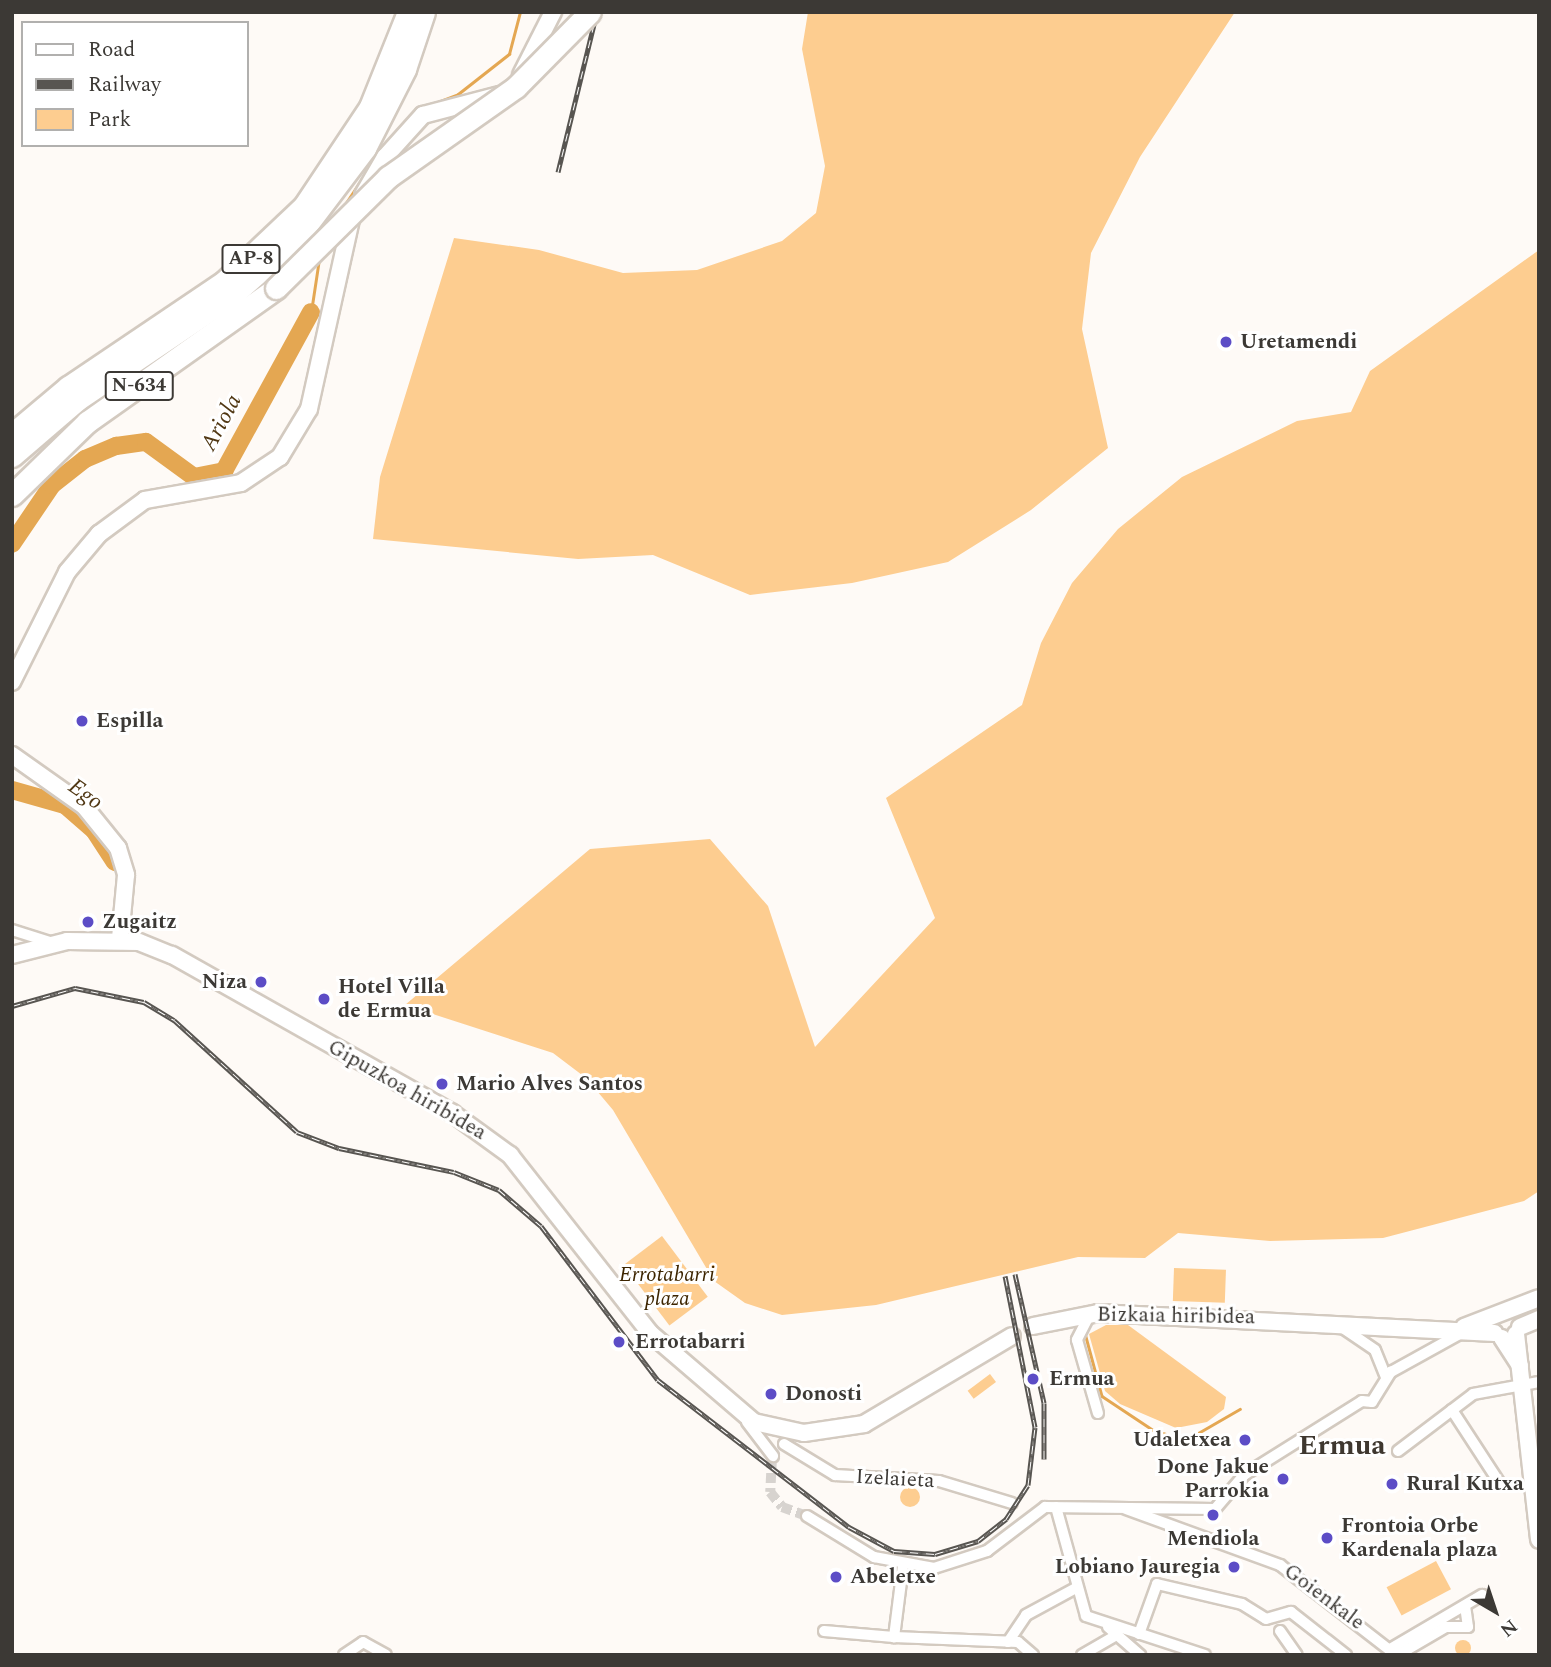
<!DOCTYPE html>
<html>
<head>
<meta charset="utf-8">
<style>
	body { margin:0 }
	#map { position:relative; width:1551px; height:1667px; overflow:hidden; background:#fefaf6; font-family:Spectral,serif }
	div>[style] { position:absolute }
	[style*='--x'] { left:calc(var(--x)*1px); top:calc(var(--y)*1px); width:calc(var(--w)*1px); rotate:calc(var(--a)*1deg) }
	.green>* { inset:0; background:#fdcd90; transform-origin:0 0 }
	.round { border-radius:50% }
	.stream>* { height:2.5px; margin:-1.25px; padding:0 1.25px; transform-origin:1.25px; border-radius:1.25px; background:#e4a752 }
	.river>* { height:18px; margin:-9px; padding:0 9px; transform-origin:9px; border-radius:9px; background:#e4a752 }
	.street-tunnel>* { height:10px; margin-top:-5px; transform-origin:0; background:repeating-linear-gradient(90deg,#d7d3cf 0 10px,transparent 0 15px) }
	.roads { filter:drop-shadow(2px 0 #d3cac0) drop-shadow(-2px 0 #d3cac0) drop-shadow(0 2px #d3cac0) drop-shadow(0 -2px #d3cac0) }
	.street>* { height:10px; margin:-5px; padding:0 5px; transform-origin:5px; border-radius:5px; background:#fff }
	.secondary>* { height:16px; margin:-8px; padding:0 8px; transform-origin:8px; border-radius:8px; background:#fff }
	.highway>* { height:21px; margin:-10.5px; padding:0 10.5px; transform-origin:10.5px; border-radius:10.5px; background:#fff }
	.rail>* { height:5px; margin-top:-2.5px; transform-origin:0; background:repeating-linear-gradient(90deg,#fff 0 8px,#585551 0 16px); box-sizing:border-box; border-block:2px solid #585551 }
	.bridges { filter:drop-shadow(2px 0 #d3cac0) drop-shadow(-2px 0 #d3cac0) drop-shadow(0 2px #d3cac0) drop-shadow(0 -2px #d3cac0) }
	.highway-bridge>* { height:21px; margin:-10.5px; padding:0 10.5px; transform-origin:10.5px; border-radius:10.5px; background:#fff }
	.dots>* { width:19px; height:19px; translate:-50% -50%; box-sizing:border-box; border:4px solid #fff; border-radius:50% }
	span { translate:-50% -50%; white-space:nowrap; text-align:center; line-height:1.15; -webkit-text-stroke:6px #fff; paint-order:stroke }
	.shield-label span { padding:2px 5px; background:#fff; border:2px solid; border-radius:5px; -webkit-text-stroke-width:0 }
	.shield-label { font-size:19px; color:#3c3935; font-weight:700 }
	.poi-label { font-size:21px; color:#3c3935; font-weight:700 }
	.left { translate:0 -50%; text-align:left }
	.right { translate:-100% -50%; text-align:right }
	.street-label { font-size:21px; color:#3c3935 }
	.park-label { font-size:21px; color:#3d2500; font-style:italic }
	.water-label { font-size:23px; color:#513814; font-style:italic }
	.district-label { font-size:28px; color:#3e372f; font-weight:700 }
	.frame { position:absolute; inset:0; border:14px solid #3c3935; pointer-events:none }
	.legend { position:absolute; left:21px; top:21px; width:228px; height:126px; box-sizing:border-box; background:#fff; border:2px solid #b1b0ae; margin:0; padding:9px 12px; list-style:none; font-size:21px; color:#3c3935 }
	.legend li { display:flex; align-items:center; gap:14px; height:35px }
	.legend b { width:35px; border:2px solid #b1b0ae }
	.north { position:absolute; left:1460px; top:1576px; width:70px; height:70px; -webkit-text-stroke:5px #fff; paint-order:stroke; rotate:141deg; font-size:19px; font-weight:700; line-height:28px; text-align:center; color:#3c3935 }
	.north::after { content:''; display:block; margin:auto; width:24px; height:32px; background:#3c3935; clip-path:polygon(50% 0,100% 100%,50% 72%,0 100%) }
</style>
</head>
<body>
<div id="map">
	<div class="green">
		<i style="clip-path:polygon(808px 12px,1235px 12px,1140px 157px,1091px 253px,1082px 329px,1108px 448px,1031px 510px,948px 562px,852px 583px,750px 595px,653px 555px,578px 559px,373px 539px,380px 477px,454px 238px,539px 250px,623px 273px,697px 270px,782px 241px,816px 213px,825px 166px,802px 49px)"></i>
		<i style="clip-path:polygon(1539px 250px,1539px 1191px,1524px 1201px,1383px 1238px,1270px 1241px,1178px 1233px,1145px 1258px,1078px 1257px,876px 1305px,782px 1315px,745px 1303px,714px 1281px,613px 1110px,586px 1078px,553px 1053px,405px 1005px,590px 849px,710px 839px,768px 906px,815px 1047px,935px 918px,886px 798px,1022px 705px,1041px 643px,1072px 583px,1118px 529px,1182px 477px,1297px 421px,1351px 412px,1370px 371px)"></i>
		<i style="left:662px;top:1236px;width:76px;height:48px;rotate:53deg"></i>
		<i style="left:1174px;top:1268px;width:52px;height:33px;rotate:2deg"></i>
		<i style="clip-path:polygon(1106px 1325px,1128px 1325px,1226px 1397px,1224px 1409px,1207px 1422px,1176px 1428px,1120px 1404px,1105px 1391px,1089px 1334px)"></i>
		<i style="left:990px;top:1374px;width:10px;height:28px;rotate:53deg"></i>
		<i class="round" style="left:900px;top:1487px;width:20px;height:20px"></i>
		<i style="left:1436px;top:1561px;width:32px;height:56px;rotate:62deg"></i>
		<i class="round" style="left:1455px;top:1640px;width:16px;height:16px"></i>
	</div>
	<div class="stream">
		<i style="--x:422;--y:108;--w:39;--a:-21"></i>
		<i style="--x:458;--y:94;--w:65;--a:-38.1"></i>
		<i style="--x:509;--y:54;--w:43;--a:-75.3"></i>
		<i style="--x:390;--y:140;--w:39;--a:-48"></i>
		<i style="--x:344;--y:206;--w:53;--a:-56.6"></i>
		<i style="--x:311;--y:312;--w:54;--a:-81.4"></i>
		<i style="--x:1085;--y:1333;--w:65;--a:74.9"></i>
		<i style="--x:1102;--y:1396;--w:61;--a:33.7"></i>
		<i style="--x:1153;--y:1430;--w:34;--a:17"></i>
		<i style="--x:1186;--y:1440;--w:62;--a:-29.9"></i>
	</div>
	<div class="river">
		<i style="--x:12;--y:544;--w:71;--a:-55.9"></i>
		<i style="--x:52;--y:485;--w:42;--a:-38.2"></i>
		<i style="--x:85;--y:459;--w:34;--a:-23"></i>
		<i style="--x:116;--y:446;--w:30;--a:-8"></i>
		<i style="--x:146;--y:442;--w:59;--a:36.1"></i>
		<i style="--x:194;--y:477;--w:31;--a:-11"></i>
		<i style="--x:224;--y:471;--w:181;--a:-61.3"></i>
		<i style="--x:12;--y:790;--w:55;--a:15.8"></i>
		<i style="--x:65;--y:805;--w:38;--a:41"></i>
		<i style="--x:94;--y:830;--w:38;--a:57"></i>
	</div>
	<div class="street-tunnel">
		<i style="--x:772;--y:1458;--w:34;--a:93"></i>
		<i style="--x:770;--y:1492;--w:19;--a:51"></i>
		<i style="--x:782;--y:1507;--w:27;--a:20"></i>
	</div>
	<div class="roads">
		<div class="street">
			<i style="--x:12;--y:930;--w:43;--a:17.6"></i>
			<i style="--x:1090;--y:1314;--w:29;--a:117"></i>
			<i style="--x:1077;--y:1340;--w:76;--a:74"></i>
			<i style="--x:1340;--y:1326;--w:42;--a:34.4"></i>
			<i style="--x:1375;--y:1350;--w:29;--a:68"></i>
			<i style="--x:1452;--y:1410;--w:86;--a:56.9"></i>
			<i style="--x:747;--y:1422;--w:43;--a:52.6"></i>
			<i style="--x:784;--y:1444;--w:60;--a:31.3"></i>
			<i style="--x:835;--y:1475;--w:104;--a:3.3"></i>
			<i style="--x:939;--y:1481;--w:76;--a:16.8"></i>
			<i style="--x:1398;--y:1451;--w:94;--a:-37.2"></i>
			<i style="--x:1473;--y:1394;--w:67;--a:-10.3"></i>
			<i style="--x:1056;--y:1507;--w:113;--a:74.6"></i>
			<i style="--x:1086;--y:1616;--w:125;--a:18.1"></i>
			<i style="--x:1126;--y:1509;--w:164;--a:20"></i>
			<i style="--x:1280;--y:1565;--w:147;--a:37.8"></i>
			<i style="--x:807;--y:1516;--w:79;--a:31.5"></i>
			<i style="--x:874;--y:1557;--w:61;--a:10.4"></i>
			<i style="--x:934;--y:1568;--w:56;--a:-17.8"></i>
			<i style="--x:987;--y:1551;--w:73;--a:-37.2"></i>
			<i style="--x:1045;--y:1507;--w:170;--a:0.7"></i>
			<i style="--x:1215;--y:1509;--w:45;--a:-49.5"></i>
			<i style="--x:1244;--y:1475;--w:139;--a:-32.1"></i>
			<i style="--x:1362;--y:1401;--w:10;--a:6"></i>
			<i style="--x:1372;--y:1402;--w:36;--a:-58"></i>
			<i style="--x:1391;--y:1372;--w:85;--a:-29"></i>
			<i style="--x:903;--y:1566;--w:72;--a:97.2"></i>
			<i style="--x:894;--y:1637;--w:124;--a:2.3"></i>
			<i style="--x:1018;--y:1642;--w:20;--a:41"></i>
			<i style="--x:1108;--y:1627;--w:43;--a:41.2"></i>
			<i style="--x:824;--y:1631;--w:70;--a:4.9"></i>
			<i style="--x:1280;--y:1631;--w:29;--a:55"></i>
			<i style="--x:1139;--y:1634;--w:53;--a:-70.2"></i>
			<i style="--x:1157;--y:1584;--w:87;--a:13.2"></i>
			<i style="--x:1242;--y:1604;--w:28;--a:32"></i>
			<i style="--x:1266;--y:1619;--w:26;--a:-16"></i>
			<i style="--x:1291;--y:1612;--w:70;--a:38"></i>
			<i style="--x:1008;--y:1642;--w:32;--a:-56"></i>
			<i style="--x:1026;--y:1615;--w:57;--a:-28.4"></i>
			<i style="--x:1390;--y:1649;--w:107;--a:-30.4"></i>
			<i style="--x:344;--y:1655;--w:23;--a:-34"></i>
			<i style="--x:363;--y:1642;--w:26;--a:29"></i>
			<i style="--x:1082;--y:1655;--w:39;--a:-30"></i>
			<i style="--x:1398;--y:1655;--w:56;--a:-30.3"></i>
			<i style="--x:1446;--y:1627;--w:22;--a:0"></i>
			<i style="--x:1468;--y:1627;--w:21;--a:-98"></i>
		</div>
		<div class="secondary">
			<i style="--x:521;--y:75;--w:71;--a:-63.1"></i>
			<i style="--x:363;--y:195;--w:44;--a:-59.9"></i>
			<i style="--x:385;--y:157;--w:57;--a:-47.9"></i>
			<i style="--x:423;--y:115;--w:80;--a:-14.6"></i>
			<i style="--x:12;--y:682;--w:123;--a:-63.4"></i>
			<i style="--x:67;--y:572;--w:50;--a:-49.9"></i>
			<i style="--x:99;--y:534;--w:57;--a:-36.5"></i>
			<i style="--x:145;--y:500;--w:97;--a:-10"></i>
			<i style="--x:241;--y:483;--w:47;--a:-33.7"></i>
			<i style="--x:280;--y:457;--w:56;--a:-58.9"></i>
			<i style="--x:309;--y:409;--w:199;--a:-77.5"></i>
			<i style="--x:12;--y:755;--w:88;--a:35.3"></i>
			<i style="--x:84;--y:806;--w:54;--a:51"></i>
			<i style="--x:118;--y:848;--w:28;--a:73"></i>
			<i style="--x:126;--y:875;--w:64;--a:95.4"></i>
			<i style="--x:12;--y:955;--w:57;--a:-14.3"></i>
			<i style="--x:67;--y:941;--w:72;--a:0.8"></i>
			<i style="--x:139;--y:942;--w:35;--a:22"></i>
			<i style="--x:172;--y:955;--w:322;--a:29.4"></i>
			<i style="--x:452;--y:1113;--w:72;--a:35.9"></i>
			<i style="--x:510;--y:1155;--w:226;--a:51.8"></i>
			<i style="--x:650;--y:1333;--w:137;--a:40.6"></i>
			<i style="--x:754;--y:1422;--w:51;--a:12.4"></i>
			<i style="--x:804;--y:1433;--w:61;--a:-8.5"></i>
			<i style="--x:864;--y:1424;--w:172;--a:-30.7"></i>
			<i style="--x:1033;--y:1326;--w:66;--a:-11.3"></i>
			<i style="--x:1098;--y:1313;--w:397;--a:2.9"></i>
			<i style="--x:1464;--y:1327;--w:80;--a:-21.1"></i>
			<i style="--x:1520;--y:1327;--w:21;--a:-23"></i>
			<i style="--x:1516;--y:1334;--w:207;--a:83.6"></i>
			<i style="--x:1502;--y:1338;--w:33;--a:57"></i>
		</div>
		<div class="highway">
			<i style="--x:12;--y:434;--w:73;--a:-40"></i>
			<i style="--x:68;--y:387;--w:189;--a:-34"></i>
			<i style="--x:225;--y:281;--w:109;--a:-43.5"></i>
			<i style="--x:304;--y:206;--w:119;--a:-56.3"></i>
			<i style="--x:370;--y:107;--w:102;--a:-68.2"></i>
			<i style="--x:12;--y:456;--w:86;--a:-40.7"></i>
			<i style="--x:77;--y:400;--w:191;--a:-34.1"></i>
			<i style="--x:235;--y:293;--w:83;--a:-41.6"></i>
			<i style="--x:297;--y:238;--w:113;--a:-52.9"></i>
			<i style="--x:365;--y:148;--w:89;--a:-63.1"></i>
			<i style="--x:405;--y:69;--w:60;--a:-71.6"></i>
			<i style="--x:12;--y:495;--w:105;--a:-44.2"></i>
			<i style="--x:87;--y:422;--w:232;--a:-35.3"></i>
		</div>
	</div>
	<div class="rail">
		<i style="--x:558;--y:172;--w:165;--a:-76.3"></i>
		<i style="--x:12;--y:1006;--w:66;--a:-15.9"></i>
		<i style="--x:75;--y:988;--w:70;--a:11.5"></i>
		<i style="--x:144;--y:1002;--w:35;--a:31"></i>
		<i style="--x:174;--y:1020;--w:166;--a:42.3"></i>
		<i style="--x:297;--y:1132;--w:45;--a:20.9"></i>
		<i style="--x:339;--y:1148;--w:117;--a:11.8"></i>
		<i style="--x:454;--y:1172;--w:48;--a:21.8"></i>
		<i style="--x:499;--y:1190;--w:55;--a:40.6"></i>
		<i style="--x:541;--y:1226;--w:193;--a:52.8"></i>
		<i style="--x:658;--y:1380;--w:241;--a:37.6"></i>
		<i style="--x:849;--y:1527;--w:51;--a:28.1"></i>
		<i style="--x:894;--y:1551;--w:41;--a:4.2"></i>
		<i style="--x:935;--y:1554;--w:45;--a:-16.8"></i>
		<i style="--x:978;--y:1541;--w:36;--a:-38"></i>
		<i style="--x:1006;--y:1519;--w:40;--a:-57.1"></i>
		<i style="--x:1028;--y:1485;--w:58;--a:-83.1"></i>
		<i style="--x:1035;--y:1427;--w:154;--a:-101.2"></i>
		<i style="--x:1015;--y:1274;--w:132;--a:77.3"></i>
		<i style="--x:1044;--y:1403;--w:56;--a:90"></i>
	</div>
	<div class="bridges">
		<div class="highway-bridge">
			<i style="--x:276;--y:288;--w:158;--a:-44.7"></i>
			<i style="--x:388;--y:177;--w:156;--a:-35.1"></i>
			<i style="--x:516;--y:87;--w:105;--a:-45.4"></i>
		</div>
	</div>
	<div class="dots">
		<i style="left:1226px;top:342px;background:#5c4dc6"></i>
		<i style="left:82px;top:721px;background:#5c4dc6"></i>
		<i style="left:88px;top:922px;background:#5c4dc6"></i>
		<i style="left:261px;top:982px;background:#5c4dc6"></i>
		<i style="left:324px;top:999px;background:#5c4dc6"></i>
		<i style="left:442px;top:1084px;background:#5c4dc6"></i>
		<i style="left:619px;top:1342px;background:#5c4dc6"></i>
		<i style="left:1033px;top:1379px;background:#5c4dc6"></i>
		<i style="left:771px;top:1394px;background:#5c4dc6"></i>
		<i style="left:1245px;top:1440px;background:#5c4dc6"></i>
		<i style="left:1283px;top:1479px;background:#5c4dc6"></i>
		<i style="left:1392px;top:1484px;background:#5c4dc6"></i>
		<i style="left:1213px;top:1515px;background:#5c4dc6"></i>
		<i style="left:1327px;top:1538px;background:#5c4dc6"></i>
		<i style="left:1234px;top:1567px;background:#5c4dc6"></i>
		<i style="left:836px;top:1577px;background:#5c4dc6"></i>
	</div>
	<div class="shield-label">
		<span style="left:251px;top:259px">AP-8</span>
		<span style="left:139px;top:386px">N-634</span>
	</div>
	<div class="poi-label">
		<span class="left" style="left:1240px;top:342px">Uretamendi</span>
		<span class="left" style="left:96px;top:721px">Espilla</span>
		<span class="left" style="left:102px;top:922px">Zugaitz</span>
		<span class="right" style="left:247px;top:982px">Niza</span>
		<span class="left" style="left:338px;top:999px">Hotel Villa<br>de Ermua</span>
		<span class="left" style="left:456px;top:1084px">Mario Alves Santos</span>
		<span class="left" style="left:635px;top:1342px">Errotabarri</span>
		<span class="left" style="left:1049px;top:1379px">Ermua</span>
		<span class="left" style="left:785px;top:1394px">Donosti</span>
		<span class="right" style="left:1231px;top:1440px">Udaletxea</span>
		<span class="right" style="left:1269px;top:1479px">Done Jakue<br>Parrokia</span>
		<span class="left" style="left:1406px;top:1484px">Rural Kutxa</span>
		<span class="left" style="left:1341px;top:1538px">Frontoia Orbe<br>Kardenala plaza</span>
		<span style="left:1213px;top:1539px">Mendiola</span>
		<span class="right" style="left:1220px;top:1567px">Lobiano Jauregia</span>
		<span class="left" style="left:850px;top:1577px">Abeletxe</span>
	</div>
	<div class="street-label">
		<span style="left:407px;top:1090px;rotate:30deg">Gipuzkoa hiribidea</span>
		<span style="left:1176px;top:1316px;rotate:1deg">Bizkaia hiribidea</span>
		<span style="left:895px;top:1479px;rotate:3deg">Izelaieta</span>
		<span style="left:1324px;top:1597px;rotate:37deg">Goienkale</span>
	</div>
	<div class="park-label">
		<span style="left:667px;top:1287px">Errotabarri<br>plaza</span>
	</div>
	<div class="water-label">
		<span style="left:222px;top:423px;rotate:-62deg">Ariola</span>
		<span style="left:85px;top:795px;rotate:35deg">Ego</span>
	</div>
	<div class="district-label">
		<span style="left:1342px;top:1446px">Ermua</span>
	</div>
	<div class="frame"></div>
	<ul class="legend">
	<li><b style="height:9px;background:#fff"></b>Road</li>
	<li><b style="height:9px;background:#585551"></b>Railway</li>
	<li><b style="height:19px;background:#fdcd90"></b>Park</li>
	</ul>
	<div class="north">N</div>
</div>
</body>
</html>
